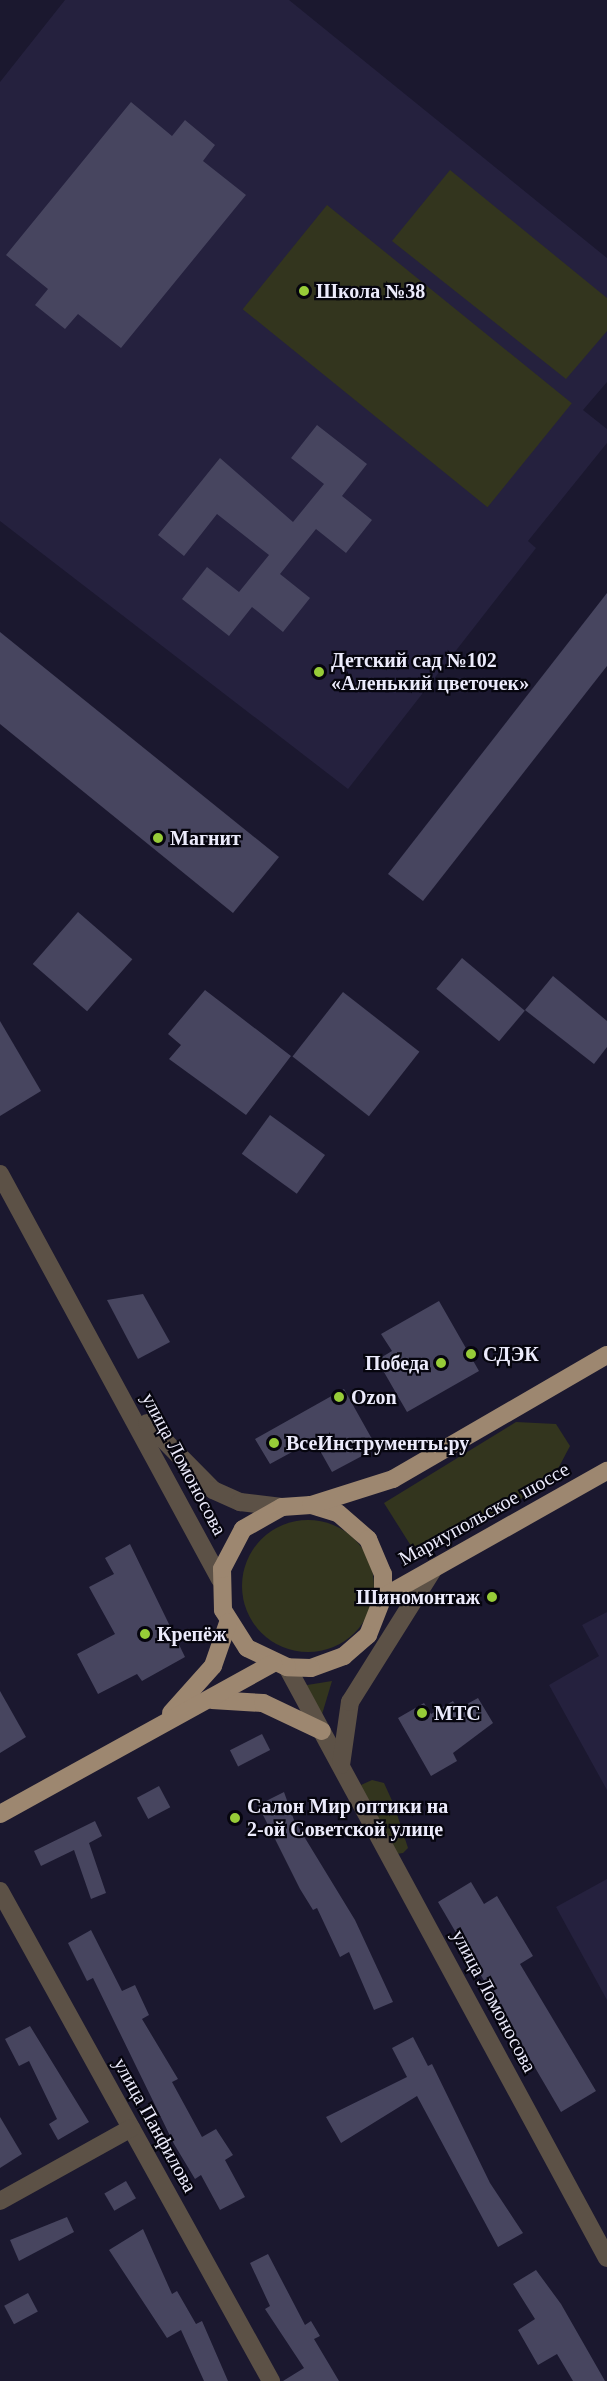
<!DOCTYPE html>
<html>
<head>
<meta charset="utf-8">
<style>
	body { margin:0 }
	#map { position:relative; width:607px; height:2381px; overflow:hidden; background:#1b182f; font-family:"Times New Roman",serif }
	div>[style] { position:absolute }
	[style*='--x'] { left:calc(var(--x)*1px); top:calc(var(--y)*1px); width:calc(var(--w)*1px); rotate:calc(var(--a)*1deg) }
	.built>* { inset:0; background:#25213e }
	.green>* { inset:0; background:#33351e; transform-origin:0 0 }
	.round { border-radius:50% }
	.building>* { inset:0; background:#47455f; transform-origin:0 0 }
	.minor>* { height:18px; margin:-9px; padding:0 9px; transform-origin:9px; border-radius:9px; background:#5c5146 }
	.tertiary>* { height:18px; margin:-9px; padding:0 9px; transform-origin:9px; border-radius:9px; background:#5c5146 }
	.primary>* { height:18px; margin:-9px; padding:0 9px; transform-origin:9px; border-radius:9px; background:#9d8770 }
	.dots>* { width:16px; height:16px; translate:-50% -50%; box-sizing:border-box; border:3px solid #06050e; border-radius:50% }
	span { translate:-50% -50%; white-space:nowrap; text-align:center; line-height:1.15; -webkit-text-stroke:4.5px #06050e; paint-order:stroke }
	.poi-label { font-size:20px; color:#ecebfc; font-weight:700 }
	.left { translate:0 -50%; text-align:left }
	.right { translate:-100% -50%; text-align:right }
	.street-label { font-size:20px; color:#ecebfc }
</style>
</head>
<body>
<div id="map">
	<div class="built">
		<i style="clip-path:polygon(65px 0,289px 0,607px 258px,607px 382px,583px 410px,607px 429px,607px 443px,528px 541px,536px 548px,348px 789px,0 521px,0 82px)"></i>
		<i style="clip-path:polygon(607px 1612px,607px 1790px,549px 1685px,599px 1656px,582px 1625px)"></i>
		<i style="clip-path:polygon(607px 1879px,607px 2000px,556px 1907px)"></i>
	</div>
	<div class="green">
		<i style="clip-path:polygon(450px 170px,607px 298px,607px 331px,566px 379px,392px 241px)"></i>
		<i style="left:327px;top:205px;width:315px;height:134px;rotate:39deg"></i>
		<i style="clip-path:polygon(516px 1422px,556px 1424px,570px 1446px,551px 1482px,418px 1557px,384px 1503px)"></i>
		<i class="round" style="left:242px;top:1520px;width:132px;height:132px"></i>
		<i style="clip-path:polygon(332px 1681px,320px 1721px,301px 1686px)"></i>
		<i style="clip-path:polygon(372px 1780px,384px 1783px,394px 1805px,408px 1848px,403px 1853px,396px 1854px,366px 1798px,361px 1785px)"></i>
	</div>
	<div class="building">
		<i style="clip-path:polygon(131px 102px,172px 136px,185px 120px,215px 145px,203px 161px,246px 195px,121px 348px,78px 314px,65px 329px,35px 305px,48px 289px,6px 255px)"></i>
		<i style="clip-path:polygon(317px 425px,367px 464px,342px 496px,372px 520px,346px 553px,316px 529px,280px 574px,310px 598px,283px 632px,252px 607px,229px 636px,182px 599px,207px 567px,239px 592px,269px 555px,217px 514px,184px 556px,158px 535px,220px 458px,293px 522px,324px 484px,291px 458px)"></i>
		<i style="clip-path:polygon(607px 593px,607px 666px,423px 901px,388px 874px)"></i>
		<i style="clip-path:polygon(0 632px,279px 857px,233px 913px,0 724px)"></i>
		<i style="left:78px;top:912px;width:72px;height:69px;rotate:41deg"></i>
		<i style="left:462px;top:958px;width:82px;height:40px;rotate:40deg"></i>
		<i style="clip-path:polygon(553px 976px,607px 1021px,607px 1047px,594px 1064px,525px 1010px)"></i>
		<i style="clip-path:polygon(205px 990px,291px 1056px,246px 1115px,169px 1059px,181px 1045px,168px 1034px)"></i>
		<i style="left:343px;top:992px;width:97px;height:82px;rotate:38deg"></i>
		<i style="clip-path:polygon(0 1021px,41px 1091px,0 1116px)"></i>
		<i style="left:270px;top:1115px;width:68px;height:48px;rotate:36deg"></i>
		<i style="clip-path:polygon(143px 1294px,170px 1342px,138px 1359px,107px 1300px)"></i>
		<i style="clip-path:polygon(439px 1301px,479px 1371px,407px 1412px,377px 1360px,392px 1351px,381px 1334px)"></i>
		<i style="clip-path:polygon(344px 1389px,377px 1448px,332px 1472px,314px 1440px,270px 1464px,255px 1439px)"></i>
		<i style="clip-path:polygon(130px 1544px,185px 1657px,142px 1681px,137px 1674px,98px 1694px,77px 1654px,115px 1634px,89px 1587px,114px 1574px,105px 1558px)"></i>
		<i style="clip-path:polygon(0 1691px,26px 1737px,0 1753px)"></i>
		<i style="clip-path:polygon(478px 1698px,493px 1723px,453px 1753px,457px 1761px,431px 1776px,398px 1718px,424px 1703px,431px 1714px,453px 1701px,458px 1709px)"></i>
		<i style="left:262px;top:1734px;width:18px;height:36px;rotate:63deg"></i>
		<i style="left:159px;top:1786px;width:24px;height:25px;rotate:62deg"></i>
		<i style="clip-path:polygon(284px 1792px,294px 1820px,355px 1920px,393px 2002px,374px 2010px,349px 1952px,340px 1957px,317px 1908px,313px 1910px,300px 1889px,258px 1805px)"></i>
		<i style="clip-path:polygon(95px 1821px,102px 1836px,89px 1843px,106px 1893px,91px 1899px,74px 1850px,41px 1866px,34px 1851px)"></i>
		<i style="clip-path:polygon(471px 1882px,484px 1904px,497px 1896px,533px 1956px,520px 1964px,596px 2091px,561px 2112px,438px 1902px)"></i>
		<i style="clip-path:polygon(91px 1930px,122px 1991px,135px 1985px,149px 2015px,142px 2019px,178px 2079px,172px 2082px,202px 2137px,216px 2129px,233px 2155px,225px 2160px,245px 2197px,220px 2210px,201px 2175px,195px 2179px,174px 2144px,93px 1978px,87px 1981px,68px 1943px)"></i>
		<i style="clip-path:polygon(30px 2026px,89px 2122px,58px 2140px,49px 2124px,57px 2119px,29px 2061px,19px 2066px,5px 2039px)"></i>
		<i style="clip-path:polygon(413px 2037px,428px 2066px,432px 2064px,490px 2183px,523px 2233px,498px 2247px,417px 2096px,341px 2143px,326px 2117px,407px 2077px,392px 2048px)"></i>
		<i style="clip-path:polygon(0 2117px,22px 2154px,0 2168px)"></i>
		<i style="left:126px;top:2181px;width:20px;height:25px;rotate:60deg"></i>
		<i style="clip-path:polygon(67px 2217px,74px 2232px,19px 2261px,10px 2240px)"></i>
		<i style="clip-path:polygon(143px 2229px,172px 2294px,177px 2291px,196px 2324px,202px 2321px,228px 2381px,204px 2381px,181px 2330px,167px 2338px,109px 2250px)"></i>
		<i style="clip-path:polygon(268px 2254px,305px 2325px,311px 2321px,320px 2336px,314px 2339px,339px 2381px,283px 2381px,304px 2368px,265px 2309px,270px 2306px,250px 2263px)"></i>
		<i style="clip-path:polygon(536px 2270px,561px 2304px,605px 2381px,573px 2381px,557px 2354px,538px 2365px,518px 2330px,535px 2319px,513px 2284px)"></i>
		<i style="left:28px;top:2293px;width:21px;height:27px;rotate:62deg"></i>
	</div>
	<div class="minor">
		<i style="--x:0;--y:1891;--w:560;--a:61.05"></i>
		<i style="--x:0;--y:2201;--w:150;--a:-29.1"></i>
	</div>
	<div class="tertiary">
		<i style="--x:0;--y:1174;--w:461;--a:61.5"></i>
		<i style="--x:147;--y:1423;--w:94;--a:45.4"></i>
		<i style="--x:213;--y:1490;--w:30;--a:24"></i>
		<i style="--x:240;--y:1502;--w:42;--a:6.8"></i>
		<i style="--x:287;--y:1667;--w:672;--a:61.57"></i>
		<i style="--x:341;--y:1765;--w:64;--a:-81.9"></i>
		<i style="--x:350;--y:1702;--w:158;--a:-57.9"></i>
	</div>
	<div class="primary">
		<i style="--x:311;--y:1505;--w:28;--a:17"></i>
		<i style="--x:338;--y:1513;--w:40;--a:41"></i>
		<i style="--x:368;--y:1539;--w:38;--a:67"></i>
		<i style="--x:383;--y:1574;--w:23;--a:90"></i>
		<i style="--x:383;--y:1597;--w:41;--a:111.5"></i>
		<i style="--x:368;--y:1635;--w:32;--a:139"></i>
		<i style="--x:344;--y:1656;--w:35;--a:160"></i>
		<i style="--x:311;--y:1668;--w:24;--a:-178"></i>
		<i style="--x:287;--y:1667;--w:44;--a:-154.6"></i>
		<i style="--x:247;--y:1648;--w:45;--a:-122.3"></i>
		<i style="--x:223;--y:1610;--w:41;--a:-91.4"></i>
		<i style="--x:222;--y:1569;--w:45;--a:-62.3"></i>
		<i style="--x:243;--y:1529;--w:45;--a:-29.4"></i>
		<i style="--x:282;--y:1507;--w:29;--a:-4"></i>
		<i style="--x:311;--y:1505;--w:86;--a:-17.6"></i>
		<i style="--x:393;--y:1479;--w:247;--a:-30.1"></i>
		<i style="--x:383;--y:1597;--w:257;--a:-29.4"></i>
		<i style="--x:212;--y:1700;--w:51;--a:3.4"></i>
		<i style="--x:263;--y:1703;--w:65;--a:25.4"></i>
		<i style="--x:171;--y:1713;--w:63;--a:-48.2"></i>
		<i style="--x:213;--y:1666;--w:46;--a:-70.8"></i>
		<i style="--x:0;--y:1814;--w:312;--a:-28.9"></i>
	</div>
	<div class="dots">
		<i style="left:304px;top:291px;background:#97cc38"></i>
		<i style="left:319px;top:672px;background:#97cc38"></i>
		<i style="left:158px;top:838px;background:#97cc38"></i>
		<i style="left:471px;top:1354px;background:#97cc38"></i>
		<i style="left:441px;top:1363px;background:#97cc38"></i>
		<i style="left:339px;top:1397px;background:#97cc38"></i>
		<i style="left:274px;top:1443px;background:#97cc38"></i>
		<i style="left:492px;top:1597px;background:#97cc38"></i>
		<i style="left:145px;top:1634px;background:#97cc38"></i>
		<i style="left:422px;top:1713px;background:#97cc38"></i>
		<i style="left:235px;top:1818px;background:#97cc38"></i>
	</div>
	<div class="poi-label">
		<span class="left" style="left:316px;top:291px">Школа №38</span>
		<span class="left" style="left:331px;top:672px">Детский сад №102<br>«Аленький цветочек»</span>
		<span class="left" style="left:170px;top:838px">Магнит</span>
		<span class="left" style="left:483px;top:1354px">СДЭК</span>
		<span class="right" style="left:429px;top:1363px">Победа</span>
		<span class="left" style="left:351px;top:1397px">Ozon</span>
		<span class="left" style="left:286px;top:1443px">ВсеИнструменты.ру</span>
		<span class="right" style="left:480px;top:1597px">Шиномонтаж</span>
		<span class="left" style="left:157px;top:1634px">Крепёж</span>
		<span class="left" style="left:434px;top:1713px">МТС</span>
		<span class="left" style="left:247px;top:1818px">Салон Мир оптики на<br>2-ой Советской улице</span>
	</div>
	<div class="street-label">
		<span style="left:184px;top:1464px;rotate:62deg">улица Ломоносова</span>
		<span style="left:484px;top:1514px;rotate:-29deg">Мариупольское шоссе</span>
		<span style="left:494px;top:2001px;rotate:62deg">улица Ломоносова</span>
		<span style="left:155px;top:2125px;rotate:61deg">улица Панфилова</span>
	</div>
</div>
</body>
</html>
